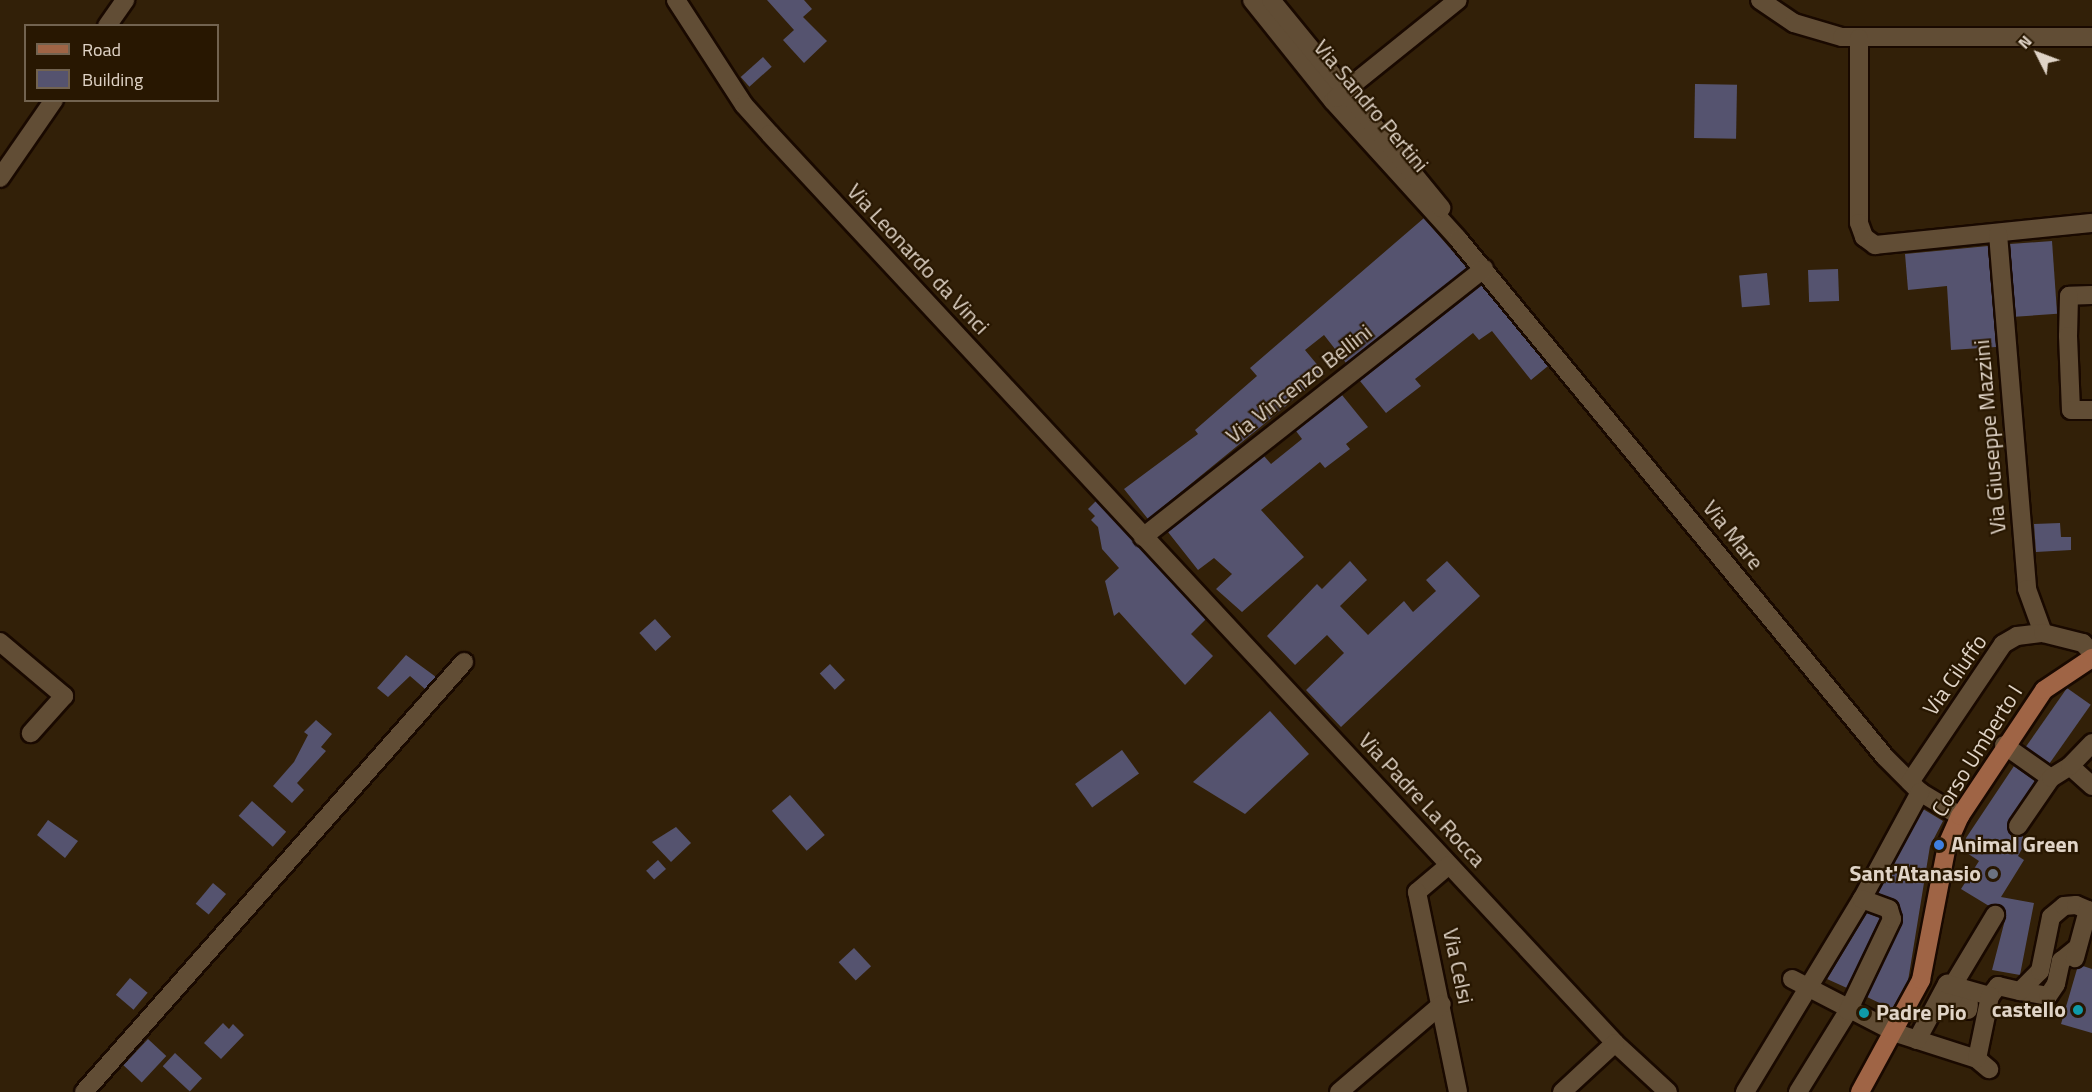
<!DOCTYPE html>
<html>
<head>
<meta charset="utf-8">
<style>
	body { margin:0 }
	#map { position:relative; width:2092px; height:1092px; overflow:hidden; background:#322008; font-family:"Titillium Web",sans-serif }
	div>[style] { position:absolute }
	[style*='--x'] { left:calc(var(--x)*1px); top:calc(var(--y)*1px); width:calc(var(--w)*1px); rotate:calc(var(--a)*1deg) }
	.building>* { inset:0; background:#55536f; transform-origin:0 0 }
	.roads { filter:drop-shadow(2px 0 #190900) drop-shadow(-2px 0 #190900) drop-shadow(0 2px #190900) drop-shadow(0 -2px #190900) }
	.minor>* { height:18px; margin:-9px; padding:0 9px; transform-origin:9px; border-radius:9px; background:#614d35 }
	.major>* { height:18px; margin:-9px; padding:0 9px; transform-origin:9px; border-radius:9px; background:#9f6445 }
	.dots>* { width:16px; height:16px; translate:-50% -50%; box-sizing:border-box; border:3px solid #281701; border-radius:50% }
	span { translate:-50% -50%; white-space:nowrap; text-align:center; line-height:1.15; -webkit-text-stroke:4.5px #281701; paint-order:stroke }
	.street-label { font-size:22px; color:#e0d4c7 }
	.poi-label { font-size:22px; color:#e0d4c7; font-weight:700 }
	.left { translate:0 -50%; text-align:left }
	.right { translate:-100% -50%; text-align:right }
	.legend { position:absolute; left:24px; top:24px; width:195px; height:78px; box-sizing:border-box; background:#281701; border:2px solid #726350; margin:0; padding:8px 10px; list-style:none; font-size:18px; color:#e0d4c7 }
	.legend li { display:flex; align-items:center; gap:12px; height:30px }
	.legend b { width:30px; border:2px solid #726350 }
	.north { position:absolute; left:2008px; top:24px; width:60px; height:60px; -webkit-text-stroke:4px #281701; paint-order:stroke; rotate:312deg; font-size:16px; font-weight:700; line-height:24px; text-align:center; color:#e0d4c7 }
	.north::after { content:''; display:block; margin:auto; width:21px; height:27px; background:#e0d4c7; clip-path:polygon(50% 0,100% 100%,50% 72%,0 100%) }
</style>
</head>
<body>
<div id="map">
	<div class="building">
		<i style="clip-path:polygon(767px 0,804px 0,812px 9px,803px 17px,827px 41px,804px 63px,783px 40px,794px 30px)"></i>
		<i style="left:763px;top:57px;width:13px;height:30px;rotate:48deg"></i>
		<i style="left:1695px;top:84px;width:42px;height:54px;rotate:1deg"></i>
		<i style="clip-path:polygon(1424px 218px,1467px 268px,1346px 363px,1324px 335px,1305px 350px,1325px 374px,1148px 519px,1124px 489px,1198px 434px,1195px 430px,1257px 376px,1250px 368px)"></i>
		<i style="left:2052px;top:241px;width:73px;height:42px;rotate:86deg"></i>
		<i style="clip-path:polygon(1988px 246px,1996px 347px,1951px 350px,1947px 286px,1908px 290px,1905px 254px)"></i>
		<i style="left:1838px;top:269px;width:32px;height:30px;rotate:88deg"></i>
		<i style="left:1767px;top:273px;width:32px;height:28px;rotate:85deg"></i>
		<i style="clip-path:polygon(1482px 285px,1548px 366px,1531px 380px,1492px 331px,1479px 340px,1473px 333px,1415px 379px,1421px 386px,1386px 413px,1360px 381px)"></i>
		<i style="clip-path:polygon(1342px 395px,1368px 427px,1346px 444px,1350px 449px,1325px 468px,1320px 462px,1261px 510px,1304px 557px,1242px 612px,1216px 589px,1232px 574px,1214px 558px,1198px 570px,1168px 532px,1264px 456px,1271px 464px,1302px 439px,1296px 431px)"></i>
		<i style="clip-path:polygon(1096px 501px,1206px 619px,1191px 634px,1213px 656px,1185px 685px,1119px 612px,1114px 616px,1105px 581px,1119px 568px,1102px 549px,1098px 527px,1091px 520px,1095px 516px,1088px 509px)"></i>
		<i style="clip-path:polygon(2060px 523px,2061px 537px,2071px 537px,2071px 550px,2036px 552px,2034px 524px)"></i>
		<i style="clip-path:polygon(1350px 561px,1367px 580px,1340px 606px,1368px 635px,1404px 601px,1413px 612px,1436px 591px,1426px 580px,1447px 561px,1480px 596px,1341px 727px,1306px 690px,1344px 653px,1327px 635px,1295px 665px,1267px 636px,1317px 584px,1322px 589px)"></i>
		<i style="left:655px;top:619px;width:24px;height:21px;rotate:48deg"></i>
		<i style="clip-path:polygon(406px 655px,436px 677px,425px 689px,410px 676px,388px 697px,377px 688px)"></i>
		<i style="left:830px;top:664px;width:22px;height:14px;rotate:47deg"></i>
		<i style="left:2067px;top:688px;width:29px;height:72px;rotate:35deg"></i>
		<i style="clip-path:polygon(1270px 711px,1309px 754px,1245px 814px,1193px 782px)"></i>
		<i style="clip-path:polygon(316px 720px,332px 734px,321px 747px,326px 751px,297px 783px,304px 790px,292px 803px,273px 786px,294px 762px,308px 735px,304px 732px)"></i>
		<i style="left:1122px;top:750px;width:29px;height:58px;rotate:54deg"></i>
		<i style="clip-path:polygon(2014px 766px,2035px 781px,2007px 825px,2011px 835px,2023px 836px,2023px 847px,2018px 856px,2024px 860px,2001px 897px,2034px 903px,2020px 975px,1992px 970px,2006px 916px,2004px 909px,1996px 904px,1989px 906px,1961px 889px,1979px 861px,1964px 851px,1966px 838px)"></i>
		<i style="left:790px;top:795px;width:53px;height:24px;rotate:49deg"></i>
		<i style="left:252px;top:801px;width:46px;height:20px;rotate:42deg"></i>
		<i style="clip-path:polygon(1923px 809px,1943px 821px,1930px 846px,1908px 981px,1892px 1009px,1867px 997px,1902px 923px,1898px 902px,1878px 893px)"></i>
		<i style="clip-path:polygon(48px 820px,78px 841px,65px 858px,37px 835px)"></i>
		<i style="clip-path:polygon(676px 827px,691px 843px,671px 862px,652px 842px)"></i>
		<i style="left:658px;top:860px;width:12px;height:16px;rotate:48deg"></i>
		<i style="left:213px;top:883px;width:17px;height:27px;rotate:40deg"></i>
		<i style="clip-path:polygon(1867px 913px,1880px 918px,1847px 988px,1827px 979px)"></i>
		<i style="left:854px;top:948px;width:25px;height:21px;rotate:47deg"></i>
		<i style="clip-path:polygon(2083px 966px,2092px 969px,2092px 1033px,2061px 1024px,2077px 969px)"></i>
		<i style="left:130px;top:978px;width:23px;height:22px;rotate:40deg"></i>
		<i style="clip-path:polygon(223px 1023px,229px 1029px,233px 1024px,244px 1035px,221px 1059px,204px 1043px)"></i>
		<i style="left:148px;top:1039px;width:25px;height:36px;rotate:43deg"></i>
		<i style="left:175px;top:1053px;width:37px;height:18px;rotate:43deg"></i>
	</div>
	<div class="roads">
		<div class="minor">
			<i style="--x:676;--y:0;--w:125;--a:57.1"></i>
			<i style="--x:744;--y:105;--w:39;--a:48"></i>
			<i style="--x:770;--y:134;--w:1241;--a:47.09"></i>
			<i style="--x:1615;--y:1043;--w:72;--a:42.8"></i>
			<i style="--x:1252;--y:0;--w:129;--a:51.3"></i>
			<i style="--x:1333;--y:101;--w:186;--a:47.8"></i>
			<i style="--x:1458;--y:239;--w:671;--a:50.5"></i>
			<i style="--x:1885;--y:757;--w:49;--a:45"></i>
			<i style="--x:1920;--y:792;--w:47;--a:31"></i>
			<i style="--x:1271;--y:0;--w:269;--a:50.7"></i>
			<i style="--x:1760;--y:0;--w:41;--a:34.1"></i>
			<i style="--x:1794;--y:23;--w:50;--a:16.3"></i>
			<i style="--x:1842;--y:37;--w:250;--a:0"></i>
			<i style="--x:107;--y:26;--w:32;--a:-55"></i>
			<i style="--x:1859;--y:38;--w:185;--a:90"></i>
			<i style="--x:1859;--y:223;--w:15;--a:70"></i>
			<i style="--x:1864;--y:237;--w:14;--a:36"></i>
			<i style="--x:1875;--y:245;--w:218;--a:-5.8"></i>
			<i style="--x:1336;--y:98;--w:156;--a:-38.8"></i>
			<i style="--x:0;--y:178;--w:95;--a:-55.3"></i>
			<i style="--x:1998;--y:234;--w:356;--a:85.3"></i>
			<i style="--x:2027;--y:589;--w:47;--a:70"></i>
			<i style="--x:2092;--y:295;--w:23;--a:178"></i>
			<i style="--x:2069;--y:296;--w:40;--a:91.4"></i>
			<i style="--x:2068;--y:336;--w:74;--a:87.7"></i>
			<i style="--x:2071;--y:410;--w:21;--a:0"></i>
			<i style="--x:1143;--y:537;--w:434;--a:-38.2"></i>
			<i style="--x:0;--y:642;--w:84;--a:40.2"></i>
			<i style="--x:64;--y:696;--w:50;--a:131.7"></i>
			<i style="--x:2004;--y:745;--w:57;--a:35.1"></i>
			<i style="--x:2070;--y:766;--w:30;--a:42"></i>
			<i style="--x:1910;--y:782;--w:166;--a:-56"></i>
			<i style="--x:2003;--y:644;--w:16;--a:-30"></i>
			<i style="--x:2017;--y:636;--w:26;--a:-7"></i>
			<i style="--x:2043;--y:633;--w:41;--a:14"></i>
			<i style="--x:2083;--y:643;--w:13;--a:48"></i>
			<i style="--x:2018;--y:826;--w:58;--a:-55.5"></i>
			<i style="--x:2051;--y:778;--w:22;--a:-32"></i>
			<i style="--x:2070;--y:766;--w:32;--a:-46"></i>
			<i style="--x:1449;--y:865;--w:42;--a:139.8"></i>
			<i style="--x:1417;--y:892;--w:204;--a:78.4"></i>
			<i style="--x:1792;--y:979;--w:117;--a:27.4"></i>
			<i style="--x:1896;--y:1033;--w:85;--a:17.8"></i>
			<i style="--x:1977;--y:1059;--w:16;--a:40"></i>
			<i style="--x:1953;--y:985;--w:82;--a:-59"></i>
			<i style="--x:2020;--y:991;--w:28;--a:10"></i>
			<i style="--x:2048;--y:996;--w:14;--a:-56"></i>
			<i style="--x:2056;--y:984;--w:24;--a:-78"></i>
			<i style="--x:2061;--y:961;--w:21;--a:-39"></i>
			<i style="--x:1990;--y:996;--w:13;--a:-51"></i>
			<i style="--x:1998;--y:986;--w:23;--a:13"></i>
			<i style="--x:2020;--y:991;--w:28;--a:-45"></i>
			<i style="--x:2040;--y:971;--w:55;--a:-78.5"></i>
			<i style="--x:2051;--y:917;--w:17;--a:-40"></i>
			<i style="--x:2064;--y:906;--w:12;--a:-5"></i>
			<i style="--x:2076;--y:905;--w:13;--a:23"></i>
			<i style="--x:2088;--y:910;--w:50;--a:105.2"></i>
			<i style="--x:1953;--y:1007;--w:21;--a:-67"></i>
			<i style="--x:1968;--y:1010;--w:6;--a:-81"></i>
			<i style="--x:1917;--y:1040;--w:64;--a:-61.8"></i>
			<i style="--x:1947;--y:984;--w:45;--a:15.6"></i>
			<i style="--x:1990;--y:996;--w:64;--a:101.7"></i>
			<i style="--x:84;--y:1092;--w:574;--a:-48.53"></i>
			<i style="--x:1339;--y:1092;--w:135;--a:-40.5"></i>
			<i style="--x:1562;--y:1092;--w:72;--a:-42.8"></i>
			<i style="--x:1745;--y:1092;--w:226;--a:-58.8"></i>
			<i style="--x:1862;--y:899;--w:122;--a:-61.5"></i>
			<i style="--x:1798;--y:1092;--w:95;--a:-58.3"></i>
			<i style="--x:1848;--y:1011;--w:102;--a:-64.4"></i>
			<i style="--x:1892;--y:919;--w:10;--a:-107"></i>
			<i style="--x:1889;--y:909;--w:29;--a:-160"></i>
		</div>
		<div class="major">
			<i style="--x:1860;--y:1092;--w:128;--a:-61.4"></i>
			<i style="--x:1921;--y:980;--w:137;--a:-79.1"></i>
			<i style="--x:1947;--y:845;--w:32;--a:-66"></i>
			<i style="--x:1960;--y:816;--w:151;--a:-56.3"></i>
			<i style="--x:2044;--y:690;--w:58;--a:-33.7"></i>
		</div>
	</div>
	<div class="dots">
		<i style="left:1939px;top:845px;background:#3f7fe0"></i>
		<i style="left:1993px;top:874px;background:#6b7280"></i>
		<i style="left:2078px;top:1010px;background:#0f9aa8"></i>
		<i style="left:1864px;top:1013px;background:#0f9aa8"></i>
	</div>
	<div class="street-label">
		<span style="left:1371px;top:106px;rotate:50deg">Via Sandro Pertini</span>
		<span style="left:918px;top:259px;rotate:47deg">Via Leonardo da Vinci</span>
		<span style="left:1299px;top:384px;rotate:-38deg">Via Vincenzo Bellini</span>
		<span style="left:1990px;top:437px;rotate:-95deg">Via Giuseppe Mazzini</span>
		<span style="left:1733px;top:535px;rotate:51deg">Via Mare</span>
		<span style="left:1955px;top:675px;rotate:-55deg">Via Ciluffo</span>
		<span style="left:1977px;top:751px;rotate:-58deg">Corso Umberto I</span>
		<span style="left:1422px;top:800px;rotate:47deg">Via Padre La Rocca</span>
		<span style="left:1458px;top:966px;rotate:78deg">Via Celsi</span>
	</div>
	<div class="poi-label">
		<span class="left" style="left:1951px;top:845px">Animal Green</span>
		<span class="right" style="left:1981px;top:874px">Sant'Atanasio</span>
		<span class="right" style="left:2066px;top:1010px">castello</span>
		<span class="left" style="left:1876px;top:1013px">Padre Pio</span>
	</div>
	<ul class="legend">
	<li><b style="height:8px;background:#9f6445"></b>Road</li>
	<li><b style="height:16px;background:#55536f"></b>Building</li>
	</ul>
	<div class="north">N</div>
</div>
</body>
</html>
